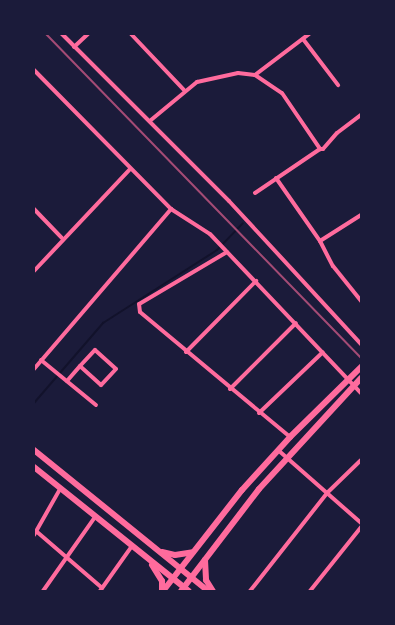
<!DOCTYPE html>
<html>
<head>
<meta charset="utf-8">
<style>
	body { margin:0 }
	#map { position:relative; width:395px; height:625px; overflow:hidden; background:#1b1b3a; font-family:Barlow,sans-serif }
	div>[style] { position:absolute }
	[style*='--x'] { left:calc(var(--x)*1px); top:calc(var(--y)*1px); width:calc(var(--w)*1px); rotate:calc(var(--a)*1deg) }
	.stream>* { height:2px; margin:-1px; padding:0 1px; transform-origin:1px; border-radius:1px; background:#12122b }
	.minor>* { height:4px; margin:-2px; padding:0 2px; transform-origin:2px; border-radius:2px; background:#ff6b9d }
	.primary>* { height:6px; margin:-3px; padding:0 3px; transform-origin:3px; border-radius:3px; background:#ff6b9d }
	.rail>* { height:2px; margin:-1px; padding:0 1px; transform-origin:1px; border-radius:1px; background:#a44b75 }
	span { translate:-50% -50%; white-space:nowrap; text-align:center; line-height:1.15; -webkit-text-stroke:4px #1b1b3a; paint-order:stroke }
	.frame { position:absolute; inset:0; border:35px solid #1b1b3a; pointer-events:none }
</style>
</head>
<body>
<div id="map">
	<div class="stream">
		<i style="--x:34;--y:403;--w:106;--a:-49.2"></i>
		<i style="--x:103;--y:323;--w:135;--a:-32.6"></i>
		<i style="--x:217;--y:250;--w:37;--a:-46"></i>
	</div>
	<div class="minor">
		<i style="--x:62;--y:34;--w:236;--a:45"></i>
		<i style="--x:229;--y:201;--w:195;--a:47.3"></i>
		<i style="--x:131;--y:34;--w:77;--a:46.6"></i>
		<i style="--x:303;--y:39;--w:58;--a:52.7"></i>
		<i style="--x:74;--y:47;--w:19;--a:-43"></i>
		<i style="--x:34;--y:70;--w:195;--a:45.4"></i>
		<i style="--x:171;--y:209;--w:46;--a:32.7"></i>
		<i style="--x:210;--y:234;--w:219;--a:46.5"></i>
		<i style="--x:255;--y:75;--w:68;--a:-37.2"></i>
		<i style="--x:151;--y:120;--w:60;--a:-39.6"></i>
		<i style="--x:197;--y:82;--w:42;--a:-12.4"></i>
		<i style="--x:238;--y:73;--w:17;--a:7"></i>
		<i style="--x:255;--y:75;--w:32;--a:34"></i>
		<i style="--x:282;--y:93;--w:68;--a:55.8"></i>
		<i style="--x:320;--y:149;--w:3;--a:0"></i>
		<i style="--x:323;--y:149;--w:21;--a:-49"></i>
		<i style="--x:337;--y:133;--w:30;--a:-37"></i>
		<i style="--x:276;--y:178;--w:77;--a:55.1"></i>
		<i style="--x:320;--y:241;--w:28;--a:63"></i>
		<i style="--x:333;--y:266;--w:45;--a:51.3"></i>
		<i style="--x:255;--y:193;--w:78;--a:-34.1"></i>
		<i style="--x:34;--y:209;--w:40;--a:46"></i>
		<i style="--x:320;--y:241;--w:49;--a:-32.4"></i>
		<i style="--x:227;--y:252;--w:102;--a:149.4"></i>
		<i style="--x:139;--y:304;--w:8;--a:83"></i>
		<i style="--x:140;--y:312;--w:195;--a:39.8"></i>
		<i style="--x:34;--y:271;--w:140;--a:-46.7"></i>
		<i style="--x:186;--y:352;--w:100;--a:-45.4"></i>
		<i style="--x:41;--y:360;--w:71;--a:39.3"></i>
		<i style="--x:34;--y:369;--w:211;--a:-49.4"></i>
		<i style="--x:67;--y:381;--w:20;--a:-49"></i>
		<i style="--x:80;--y:366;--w:22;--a:-47"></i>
		<i style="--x:95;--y:350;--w:28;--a:42"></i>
		<i style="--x:116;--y:369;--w:22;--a:133"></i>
		<i style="--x:101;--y:385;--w:28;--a:-138"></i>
		<i style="--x:230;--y:389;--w:93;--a:-45"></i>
		<i style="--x:259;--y:413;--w:88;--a:-43.6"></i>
		<i style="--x:278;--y:450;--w:111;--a:41.3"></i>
		<i style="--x:36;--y:531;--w:87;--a:40.8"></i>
		<i style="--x:34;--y:535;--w:53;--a:-60.5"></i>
		<i style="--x:43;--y:591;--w:90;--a:-54.9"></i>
		<i style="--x:100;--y:591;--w:55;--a:-54.6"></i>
		<i style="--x:250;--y:591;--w:125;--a:-51.8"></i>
		<i style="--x:327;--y:493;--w:47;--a:-44.1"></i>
		<i style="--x:310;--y:591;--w:82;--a:-51.4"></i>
	</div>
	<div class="primary">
		<i style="--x:34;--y:450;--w:224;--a:39"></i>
		<i style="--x:34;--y:467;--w:198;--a:38.7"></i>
		<i style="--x:162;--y:552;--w:13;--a:13"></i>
		<i style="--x:175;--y:555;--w:18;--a:-9"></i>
		<i style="--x:205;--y:560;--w:20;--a:87"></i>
		<i style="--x:206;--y:580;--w:13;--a:58"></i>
		<i style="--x:152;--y:565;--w:19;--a:58"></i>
		<i style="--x:162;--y:581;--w:10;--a:90"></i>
		<i style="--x:163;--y:591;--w:128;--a:-52"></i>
		<i style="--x:242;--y:490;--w:72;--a:-47.8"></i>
		<i style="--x:290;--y:437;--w:100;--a:-44.6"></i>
		<i style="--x:181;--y:591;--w:128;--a:-52.6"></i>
		<i style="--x:259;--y:489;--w:151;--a:-47.4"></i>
	</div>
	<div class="rail">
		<i style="--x:46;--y:34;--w:452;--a:45.8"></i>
	</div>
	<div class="frame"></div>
</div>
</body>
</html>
